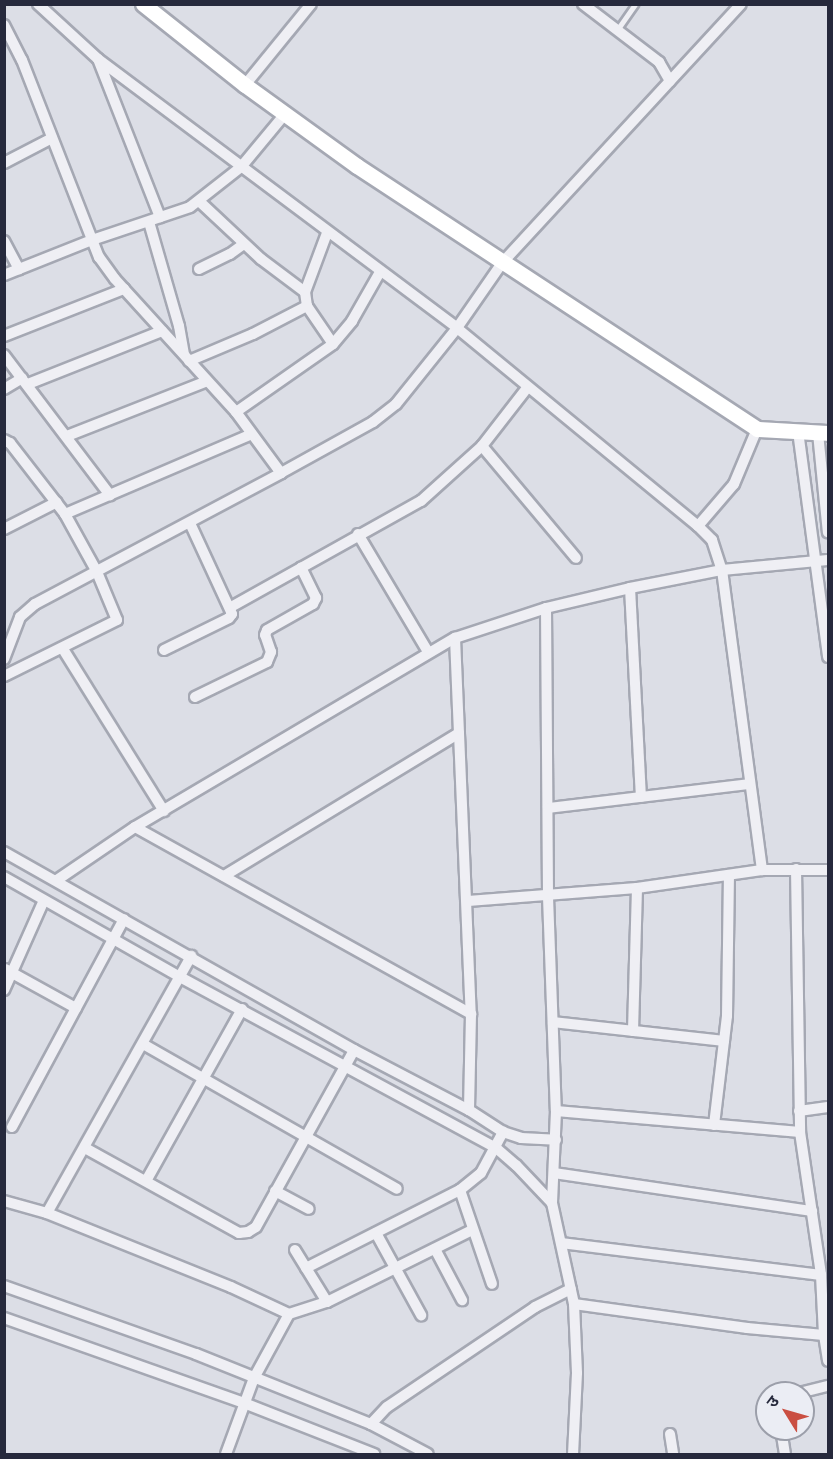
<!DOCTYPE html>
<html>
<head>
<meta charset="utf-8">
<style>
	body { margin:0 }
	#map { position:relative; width:833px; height:1459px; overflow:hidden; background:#dcdee6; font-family:"Open Sans","Noto Sans Devanagari",sans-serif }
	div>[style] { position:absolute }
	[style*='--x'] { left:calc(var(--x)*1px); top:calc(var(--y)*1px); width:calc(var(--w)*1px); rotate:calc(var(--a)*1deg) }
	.roads { filter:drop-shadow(2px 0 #a5a8b3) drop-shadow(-2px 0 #a5a8b3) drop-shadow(0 2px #a5a8b3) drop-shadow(0 -2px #a5a8b3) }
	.lane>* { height:5px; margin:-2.5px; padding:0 2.5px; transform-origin:2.5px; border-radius:2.5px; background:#efeff4 }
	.street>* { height:10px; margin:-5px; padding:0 5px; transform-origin:5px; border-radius:5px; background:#efeff4 }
	.secondary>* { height:15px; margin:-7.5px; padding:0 7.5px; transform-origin:7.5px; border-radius:7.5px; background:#fff }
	span { translate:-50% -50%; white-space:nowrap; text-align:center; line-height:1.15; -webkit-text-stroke:4.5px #ebedf4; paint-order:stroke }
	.frame { position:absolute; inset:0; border:6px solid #26293c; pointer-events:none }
	.north { position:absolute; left:755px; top:1381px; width:60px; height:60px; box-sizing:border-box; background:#ebedf4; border:2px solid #9c9faa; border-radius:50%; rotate:307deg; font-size:16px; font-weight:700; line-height:24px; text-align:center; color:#26293c }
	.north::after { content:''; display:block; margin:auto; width:21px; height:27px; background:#ca4f42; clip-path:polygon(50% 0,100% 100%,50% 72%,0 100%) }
</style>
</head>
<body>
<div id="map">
	<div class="roads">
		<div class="lane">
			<i style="--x:617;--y:30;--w:32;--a:-55"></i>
		</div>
		<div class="street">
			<i style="--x:38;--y:4;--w:81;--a:42.5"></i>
			<i style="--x:98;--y:59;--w:449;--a:36.8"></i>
			<i style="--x:457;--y:328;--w:312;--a:39.4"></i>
			<i style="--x:698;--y:526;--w:20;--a:45"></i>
			<i style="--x:712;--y:540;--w:32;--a:72"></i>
			<i style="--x:722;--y:570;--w:303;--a:82.4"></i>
			<i style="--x:583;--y:4;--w:96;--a:37.3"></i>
			<i style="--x:659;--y:62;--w:22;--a:60"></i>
			<i style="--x:4;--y:25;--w:39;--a:63"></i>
			<i style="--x:22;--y:60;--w:212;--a:68.7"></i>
			<i style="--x:99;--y:257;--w:27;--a:54"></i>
			<i style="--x:115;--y:279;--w:180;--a:47.7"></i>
			<i style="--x:236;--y:412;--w:76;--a:53.6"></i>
			<i style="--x:98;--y:59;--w:170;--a:68.6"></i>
			<i style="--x:245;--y:85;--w:104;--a:-50.8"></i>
			<i style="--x:4;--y:163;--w:54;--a:-27.5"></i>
			<i style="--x:199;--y:201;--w:85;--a:43.1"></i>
			<i style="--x:261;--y:259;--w:55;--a:36.9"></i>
			<i style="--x:149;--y:222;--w:108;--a:73.9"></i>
			<i style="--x:179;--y:326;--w:28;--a:80"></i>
			<i style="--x:327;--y:233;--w:63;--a:110.4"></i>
			<i style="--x:305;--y:292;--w:14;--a:82"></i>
			<i style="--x:307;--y:306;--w:46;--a:55.6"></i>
			<i style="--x:4;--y:241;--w:32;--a:62"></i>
			<i style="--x:199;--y:269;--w:34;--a:-26"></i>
			<i style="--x:230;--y:254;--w:17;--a:-36"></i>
			<i style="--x:4;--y:275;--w:95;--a:-21.7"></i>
			<i style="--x:92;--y:240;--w:103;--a:-18.6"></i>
			<i style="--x:190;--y:207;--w:65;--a:-38.1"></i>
			<i style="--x:241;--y:167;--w:69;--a:-50.3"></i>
			<i style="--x:4;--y:336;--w:129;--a:-21.4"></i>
			<i style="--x:4;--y:355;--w:176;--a:52.9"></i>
			<i style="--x:189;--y:361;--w:69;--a:-22.9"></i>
			<i style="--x:253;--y:334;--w:61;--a:-27.4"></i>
			<i style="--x:28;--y:384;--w:144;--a:-21.6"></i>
			<i style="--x:4;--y:389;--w:21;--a:-31"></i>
			<i style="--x:236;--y:412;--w:118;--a:-35"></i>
			<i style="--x:333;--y:344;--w:30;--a:-50"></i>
			<i style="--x:352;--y:321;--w:56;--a:-60.3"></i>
			<i style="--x:798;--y:431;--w:228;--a:82.4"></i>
			<i style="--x:818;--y:433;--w:100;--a:84.3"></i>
			<i style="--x:67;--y:436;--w:150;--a:-21.4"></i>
			<i style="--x:4;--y:440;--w:7;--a:27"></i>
			<i style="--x:10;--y:443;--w:90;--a:52.2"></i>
			<i style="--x:65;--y:514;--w:66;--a:61.1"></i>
			<i style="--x:97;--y:572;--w:52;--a:67.4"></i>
			<i style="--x:117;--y:620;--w:126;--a:153.6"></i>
			<i style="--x:482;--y:446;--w:146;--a:50"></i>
			<i style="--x:65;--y:514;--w:203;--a:-23.2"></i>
			<i style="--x:698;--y:526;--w:55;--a:-49.4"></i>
			<i style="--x:734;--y:484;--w:60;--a:-67.3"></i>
			<i style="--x:4;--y:529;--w:59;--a:-27"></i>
			<i style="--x:358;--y:534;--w:137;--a:59.3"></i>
			<i style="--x:630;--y:588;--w:209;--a:87"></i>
			<i style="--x:231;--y:607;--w:218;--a:-29.2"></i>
			<i style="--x:421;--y:501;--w:82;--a:-42"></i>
			<i style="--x:482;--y:446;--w:73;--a:-52.2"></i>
			<i style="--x:546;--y:608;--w:289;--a:89.6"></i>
			<i style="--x:548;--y:897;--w:214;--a:87.9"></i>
			<i style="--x:556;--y:1111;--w:92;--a:92.5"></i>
			<i style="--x:552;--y:1203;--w:103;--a:77.7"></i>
			<i style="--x:574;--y:1304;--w:69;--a:87.5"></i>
			<i style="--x:577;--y:1373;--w:81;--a:92.8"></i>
			<i style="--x:455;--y:638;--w:376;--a:87.6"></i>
			<i style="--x:471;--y:1014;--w:96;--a:91.2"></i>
			<i style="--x:63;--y:649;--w:191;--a:58.1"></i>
			<i style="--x:164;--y:650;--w:72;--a:-26.2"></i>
			<i style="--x:229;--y:618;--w:5;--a:-53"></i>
			<i style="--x:232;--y:614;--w:100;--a:-114.8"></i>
			<i style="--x:4;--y:659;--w:45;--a:-69.1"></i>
			<i style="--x:20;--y:617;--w:20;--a:-41"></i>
			<i style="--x:35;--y:604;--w:279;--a:-28"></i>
			<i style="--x:281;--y:473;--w:105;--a:-29"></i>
			<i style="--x:373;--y:422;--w:29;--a:-38"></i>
			<i style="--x:396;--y:404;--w:97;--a:-51.2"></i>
			<i style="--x:457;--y:328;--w:79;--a:-55.3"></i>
			<i style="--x:502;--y:263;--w:352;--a:-47.3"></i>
			<i style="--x:195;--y:697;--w:80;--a:-25.9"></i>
			<i style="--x:267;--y:662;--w:11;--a:-68"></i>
			<i style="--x:271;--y:652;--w:18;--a:-109"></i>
			<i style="--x:265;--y:635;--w:5;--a:-68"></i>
			<i style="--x:267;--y:630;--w:53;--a:-29.5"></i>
			<i style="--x:313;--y:604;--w:7;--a:-63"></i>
			<i style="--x:316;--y:598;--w:34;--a:-116"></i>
			<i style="--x:548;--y:808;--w:203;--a:-6.8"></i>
			<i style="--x:135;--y:827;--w:385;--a:29.1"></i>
			<i style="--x:4;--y:852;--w:402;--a:29.5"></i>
			<i style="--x:354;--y:1050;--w:130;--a:27.6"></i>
			<i style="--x:469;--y:1110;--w:40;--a:32.9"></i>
			<i style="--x:503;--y:1132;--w:19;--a:18"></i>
			<i style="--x:521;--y:1138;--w:35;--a:3"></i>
			<i style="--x:796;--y:869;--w:263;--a:89.1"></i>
			<i style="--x:800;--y:1132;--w:145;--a:81.6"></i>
			<i style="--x:821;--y:1275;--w:60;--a:87.1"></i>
			<i style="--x:824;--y:1335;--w:26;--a:81"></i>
			<i style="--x:224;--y:876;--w:275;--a:-31.3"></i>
			<i style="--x:4;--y:877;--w:202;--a:29.6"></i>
			<i style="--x:180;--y:977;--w:358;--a:28.4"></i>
			<i style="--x:495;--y:1147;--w:28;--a:41"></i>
			<i style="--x:516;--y:1165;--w:52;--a:46.5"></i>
			<i style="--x:57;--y:880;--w:94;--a:-34.2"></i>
			<i style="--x:135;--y:827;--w:372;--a:-30.6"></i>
			<i style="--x:455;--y:638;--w:96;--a:-18.2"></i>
			<i style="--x:546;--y:608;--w:86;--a:-13.4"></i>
			<i style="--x:630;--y:588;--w:94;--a:-11.1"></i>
			<i style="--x:722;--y:570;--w:106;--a:-5.4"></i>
			<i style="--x:468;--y:901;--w:169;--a:-4.4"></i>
			<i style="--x:637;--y:888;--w:126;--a:-8.2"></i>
			<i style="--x:762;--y:870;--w:66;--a:0"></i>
			<i style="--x:5;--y:969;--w:81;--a:28.8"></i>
			<i style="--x:4;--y:990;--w:98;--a:-66"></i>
			<i style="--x:553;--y:1022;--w:172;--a:6.3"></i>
			<i style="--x:633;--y:1031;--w:143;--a:-88.4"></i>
			<i style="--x:143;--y:1044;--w:292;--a:29.7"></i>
			<i style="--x:556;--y:1111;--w:245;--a:4.9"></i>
			<i style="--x:799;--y:1111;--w:29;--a:-8"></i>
			<i style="--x:714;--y:1125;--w:110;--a:-83.2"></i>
			<i style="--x:727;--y:1016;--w:141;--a:-89.2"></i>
			<i style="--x:12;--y:1127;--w:236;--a:-61.7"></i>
			<i style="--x:85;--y:1148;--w:176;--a:28.9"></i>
			<i style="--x:239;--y:1233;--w:9;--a:-6"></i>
			<i style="--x:248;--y:1232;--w:9;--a:-32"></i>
			<i style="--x:256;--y:1227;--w:202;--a:-61"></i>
			<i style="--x:554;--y:1173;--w:261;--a:8.4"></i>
			<i style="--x:146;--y:1181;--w:197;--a:-60.8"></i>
			<i style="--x:460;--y:1190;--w:99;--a:71.2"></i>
			<i style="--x:275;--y:1191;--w:38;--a:28"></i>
			<i style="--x:4;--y:1201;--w:45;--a:15.6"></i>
			<i style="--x:47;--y:1213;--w:198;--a:21.9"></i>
			<i style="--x:231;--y:1287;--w:64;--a:25"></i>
			<i style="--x:289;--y:1314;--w:40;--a:-18"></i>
			<i style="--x:327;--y:1302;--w:162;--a:-26.4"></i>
			<i style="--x:47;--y:1213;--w:295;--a:-60.7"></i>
			<i style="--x:376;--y:1233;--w:94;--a:61.2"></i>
			<i style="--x:561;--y:1243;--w:262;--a:7"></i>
			<i style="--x:435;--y:1249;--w:58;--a:62.1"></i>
			<i style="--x:295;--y:1250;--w:61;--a:58.4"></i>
			<i style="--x:306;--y:1268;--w:173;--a:-26.9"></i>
			<i style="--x:460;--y:1190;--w:27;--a:-39"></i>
			<i style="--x:481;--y:1173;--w:47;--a:-61.8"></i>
			<i style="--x:4;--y:1286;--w:204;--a:19.5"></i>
			<i style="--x:196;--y:1354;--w:188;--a:21.8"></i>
			<i style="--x:371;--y:1424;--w:64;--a:27.8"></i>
			<i style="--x:574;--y:1304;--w:175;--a:7.9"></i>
			<i style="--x:747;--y:1328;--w:77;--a:5.2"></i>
			<i style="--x:4;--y:1318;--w:255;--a:19.5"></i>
			<i style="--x:244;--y:1403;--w:140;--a:21.4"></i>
			<i style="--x:799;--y:1393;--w:30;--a:-14"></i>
			<i style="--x:371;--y:1424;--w:23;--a:-47"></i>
			<i style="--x:387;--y:1407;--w:179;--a:-34"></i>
			<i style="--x:535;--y:1307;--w:40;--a:-26.6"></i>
			<i style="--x:781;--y:1429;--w:25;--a:81"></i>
			<i style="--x:670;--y:1434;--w:20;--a:81"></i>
			<i style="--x:226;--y:1454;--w:81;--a:-69.8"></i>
			<i style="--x:254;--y:1378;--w:73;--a:-61.3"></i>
		</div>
		<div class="secondary">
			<i style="--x:143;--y:4;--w:130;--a:38.5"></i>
			<i style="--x:245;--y:85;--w:138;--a:35.9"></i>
			<i style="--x:357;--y:166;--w:479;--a:33.3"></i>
			<i style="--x:757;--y:429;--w:71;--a:3.2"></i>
		</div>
	</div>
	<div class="frame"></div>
	<div class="north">उ</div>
</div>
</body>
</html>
